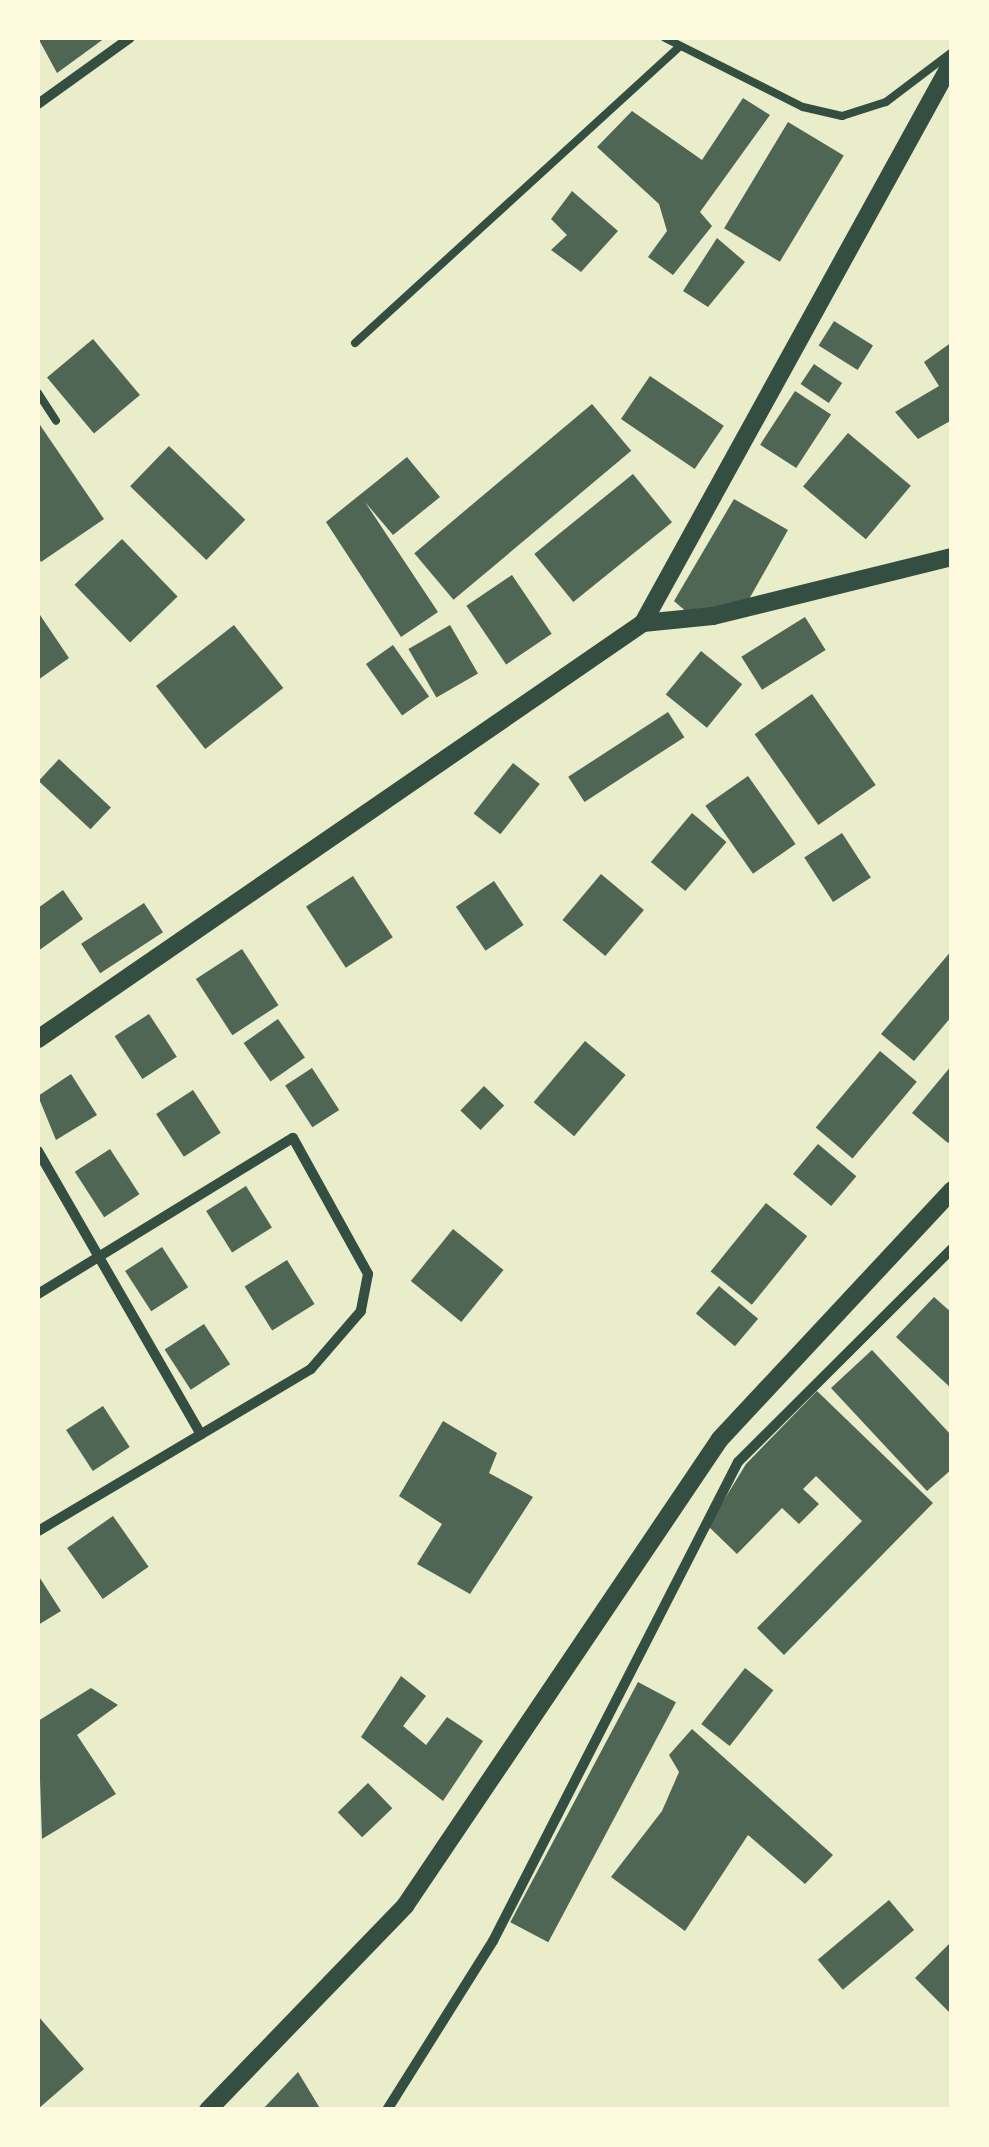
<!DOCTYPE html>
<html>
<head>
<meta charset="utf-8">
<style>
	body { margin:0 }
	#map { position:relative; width:989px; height:2147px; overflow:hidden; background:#e9edc9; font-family:Karla,sans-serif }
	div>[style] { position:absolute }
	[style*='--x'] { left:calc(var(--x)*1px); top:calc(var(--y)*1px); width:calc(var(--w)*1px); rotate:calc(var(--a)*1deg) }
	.building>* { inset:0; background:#4f6655; transform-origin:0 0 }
	.service>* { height:8px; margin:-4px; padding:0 4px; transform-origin:4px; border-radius:4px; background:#344e41 }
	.minor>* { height:10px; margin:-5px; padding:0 5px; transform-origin:5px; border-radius:5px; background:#344e41 }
	.tertiary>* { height:18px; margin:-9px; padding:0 9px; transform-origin:9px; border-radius:9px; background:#344e41 }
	span { translate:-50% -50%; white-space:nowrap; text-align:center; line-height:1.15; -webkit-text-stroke:8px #fefae0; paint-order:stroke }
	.frame { position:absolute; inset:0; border:40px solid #fefae0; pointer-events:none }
</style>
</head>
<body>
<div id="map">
	<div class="building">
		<i style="clip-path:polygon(38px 38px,105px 38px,57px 73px)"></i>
		<i style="clip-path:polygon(743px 98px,770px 115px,700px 212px,712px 226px,673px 275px,648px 257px,667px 231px,659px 204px,597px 147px,632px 111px,702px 160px)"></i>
		<i style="left:788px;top:122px;width:65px;height:124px;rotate:31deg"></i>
		<i style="clip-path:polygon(572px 191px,618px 231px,581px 272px,551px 250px,567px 235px,551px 219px)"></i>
		<i style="clip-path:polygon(717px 238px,745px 262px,708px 307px,683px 291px)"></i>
		<i style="left:834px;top:321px;width:46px;height:29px;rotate:32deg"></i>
		<i style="left:93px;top:339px;width:73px;height:60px;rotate:50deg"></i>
		<i style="clip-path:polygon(952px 342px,952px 420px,918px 439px,895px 412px,939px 386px,924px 362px)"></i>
		<i style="left:814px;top:364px;width:34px;height:24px;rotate:34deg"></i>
		<i style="left:650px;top:376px;width:89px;height:52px;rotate:34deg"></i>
		<i style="left:795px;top:391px;width:43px;height:64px;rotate:33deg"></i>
		<i style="left:592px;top:404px;width:61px;height:232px;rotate:50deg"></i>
		<i style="clip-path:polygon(38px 422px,104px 519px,41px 562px,38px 557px)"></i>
		<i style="left:848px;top:433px;width:82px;height:70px;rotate:40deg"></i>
		<i style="left:169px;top:446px;width:106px;height:56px;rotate:44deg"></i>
		<i style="clip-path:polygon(407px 457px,440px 497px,393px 535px,365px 502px,438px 612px,401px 637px,326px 522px)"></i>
		<i style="left:633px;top:474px;width:62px;height:127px;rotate:51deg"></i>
		<i style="clip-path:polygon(734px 499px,788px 530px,748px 601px,689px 614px,674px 601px)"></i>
		<i style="left:122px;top:539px;width:80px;height:66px;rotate:46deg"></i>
		<i style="left:512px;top:575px;width:71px;height:55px;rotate:56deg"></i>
		<i style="clip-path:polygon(38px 612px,69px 658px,38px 680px)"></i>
		<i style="left:805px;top:617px;width:39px;height:75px;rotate:58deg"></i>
		<i style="left:234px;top:625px;width:80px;height:99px;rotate:52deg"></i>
		<i style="left:450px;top:625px;width:56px;height:48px;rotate:60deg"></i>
		<i style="left:393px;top:645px;width:63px;height:33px;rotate:55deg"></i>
		<i style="left:701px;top:651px;width:53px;height:56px;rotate:39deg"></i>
		<i style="left:812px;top:694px;width:111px;height:70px;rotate:55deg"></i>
		<i style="left:668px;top:712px;width:30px;height:119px;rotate:57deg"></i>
		<i style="left:59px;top:759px;width:71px;height:30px;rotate:43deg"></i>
		<i style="left:513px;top:763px;width:34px;height:64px;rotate:38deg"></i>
		<i style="left:748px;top:776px;width:83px;height:52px;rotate:55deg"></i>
		<i style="left:692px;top:813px;width:45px;height:64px;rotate:40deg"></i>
		<i style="left:842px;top:833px;width:53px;height:45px;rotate:57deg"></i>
		<i style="left:601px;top:874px;width:56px;height:60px;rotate:40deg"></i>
		<i style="left:353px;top:876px;width:73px;height:56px;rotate:57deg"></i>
		<i style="left:494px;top:881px;width:53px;height:46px;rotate:56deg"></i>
		<i style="clip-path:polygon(63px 890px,83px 919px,38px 951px,38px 908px)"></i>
		<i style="left:144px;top:903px;width:35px;height:75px;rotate:57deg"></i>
		<i style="left:242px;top:949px;width:67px;height:55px;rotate:57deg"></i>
		<i style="clip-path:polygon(952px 950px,952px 1016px,914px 1061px,881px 1034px)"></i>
		<i style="left:149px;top:1014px;width:51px;height:41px;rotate:57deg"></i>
		<i style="left:278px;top:1019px;width:47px;height:42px;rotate:55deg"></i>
		<i style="left:585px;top:1041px;width:53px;height:80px;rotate:40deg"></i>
		<i style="left:880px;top:1051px;width:48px;height:100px;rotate:40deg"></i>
		<i style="clip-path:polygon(952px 1065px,952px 1139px,948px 1143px,912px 1113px)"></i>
		<i style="left:312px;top:1068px;width:50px;height:32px;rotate:57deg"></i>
		<i style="clip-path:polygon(71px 1074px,97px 1115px,56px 1140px,38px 1096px)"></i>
		<i style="left:484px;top:1086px;width:28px;height:34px;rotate:44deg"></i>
		<i style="left:193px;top:1090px;width:51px;height:44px;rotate:57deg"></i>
		<i style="left:818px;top:1144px;width:50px;height:39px;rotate:40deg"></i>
		<i style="left:110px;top:1149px;width:54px;height:42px;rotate:57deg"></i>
		<i style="left:246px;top:1186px;width:49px;height:47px;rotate:58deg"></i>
		<i style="left:766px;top:1203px;width:53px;height:88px;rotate:39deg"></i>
		<i style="left:453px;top:1229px;width:65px;height:67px;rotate:39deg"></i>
		<i style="left:162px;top:1247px;width:48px;height:44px;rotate:57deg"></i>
		<i style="left:287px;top:1260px;width:52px;height:50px;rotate:58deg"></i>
		<i style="left:719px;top:1286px;width:51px;height:36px;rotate:40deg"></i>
		<i style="clip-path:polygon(934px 1297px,952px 1313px,952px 1389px,896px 1337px)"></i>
		<i style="left:204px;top:1324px;width:48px;height:47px;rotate:57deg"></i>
		<i style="clip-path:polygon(872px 1350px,952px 1436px,952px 1469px,927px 1491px,831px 1388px)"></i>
		<i style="clip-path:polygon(817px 1391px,933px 1503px,784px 1655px,757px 1628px,862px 1521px,816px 1476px,803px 1489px,819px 1504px,799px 1524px,782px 1508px,737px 1554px,708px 1526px,746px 1464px)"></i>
		<i style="left:103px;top:1406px;width:49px;height:44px;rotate:57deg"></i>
		<i style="clip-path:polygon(443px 1421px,497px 1453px,489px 1473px,533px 1497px,470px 1594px,417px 1564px,442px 1524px,399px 1496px)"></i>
		<i style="left:113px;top:1516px;width:62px;height:56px;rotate:55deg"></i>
		<i style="clip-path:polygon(38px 1575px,61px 1611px,38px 1625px)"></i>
		<i style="left:745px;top:1668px;width:36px;height:71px;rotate:38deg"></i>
		<i style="clip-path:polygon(401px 1676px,426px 1696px,403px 1726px,426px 1745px,447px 1717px,483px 1741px,443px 1801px,361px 1737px)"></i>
		<i style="left:638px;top:1682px;width:43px;height:272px;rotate:28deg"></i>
		<i style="clip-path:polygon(91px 1688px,118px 1705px,77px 1735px,116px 1794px,42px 1839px,38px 1721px)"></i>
		<i style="clip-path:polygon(692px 1729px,833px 1855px,805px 1884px,748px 1835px,685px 1931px,611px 1877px,662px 1811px,679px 1772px,669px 1755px)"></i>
		<i style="left:368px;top:1783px;width:35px;height:42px;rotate:46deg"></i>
		<i style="left:889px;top:1900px;width:39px;height:93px;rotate:50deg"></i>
		<i style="clip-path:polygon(952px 1941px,952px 2015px,915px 1978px)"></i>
		<i style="clip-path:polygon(38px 2016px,84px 2069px,38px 2109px)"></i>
		<i style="clip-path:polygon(298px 2072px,321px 2110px,262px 2110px)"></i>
	</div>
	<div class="service">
		<i style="--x:665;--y:38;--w:154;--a:26.6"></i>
		<i style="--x:803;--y:107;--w:40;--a:13"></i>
		<i style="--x:842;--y:116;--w:46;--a:-17.7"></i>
		<i style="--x:886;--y:102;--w:83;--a:-37.1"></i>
		<i style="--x:355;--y:343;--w:440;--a:-42.4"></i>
		<i style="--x:38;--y:393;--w:33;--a:57"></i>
	</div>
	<div class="minor">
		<i style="--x:38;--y:104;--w:113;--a:-35.7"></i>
		<i style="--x:38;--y:1151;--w:327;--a:60.1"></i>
		<i style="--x:38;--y:1294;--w:299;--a:-31.5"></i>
		<i style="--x:293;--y:1138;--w:155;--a:61.1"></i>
		<i style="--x:368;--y:1274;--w:38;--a:101"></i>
		<i style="--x:361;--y:1311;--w:77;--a:130.8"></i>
		<i style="--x:311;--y:1369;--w:317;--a:149.3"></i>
		<i style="--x:387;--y:2110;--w:199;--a:-57.9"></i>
		<i style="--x:493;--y:1941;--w:538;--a:-62.91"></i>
		<i style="--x:738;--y:1462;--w:302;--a:-44.9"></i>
	</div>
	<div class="tertiary">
		<i style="--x:643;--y:623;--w:640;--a:-61.15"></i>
		<i style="--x:38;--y:1039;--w:734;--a:-34.51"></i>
		<i style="--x:643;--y:623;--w:70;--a:-5.7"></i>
		<i style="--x:713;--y:616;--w:246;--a:-13.9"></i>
		<i style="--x:208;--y:2110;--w:284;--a:-46"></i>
		<i style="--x:405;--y:1906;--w:563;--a:-56"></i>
		<i style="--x:720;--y:1439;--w:340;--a:-47"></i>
	</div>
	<div class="frame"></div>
</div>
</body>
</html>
